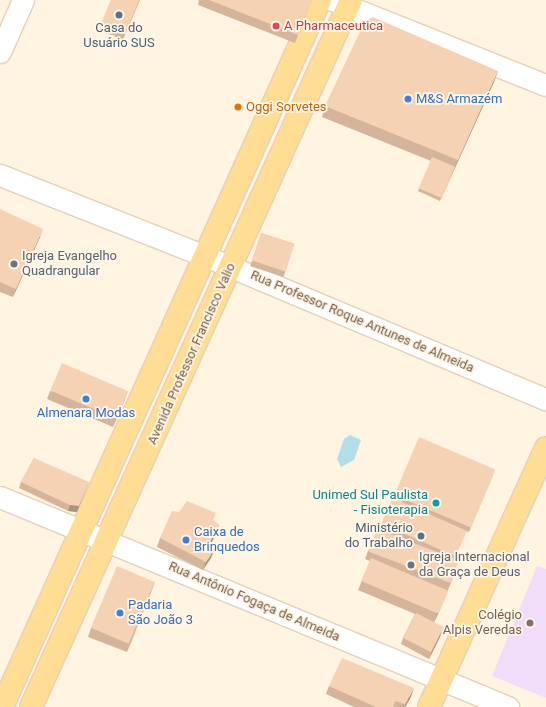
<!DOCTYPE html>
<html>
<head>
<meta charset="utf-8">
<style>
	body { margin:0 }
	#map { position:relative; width:546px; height:707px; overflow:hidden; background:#fef4df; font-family:Roboto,sans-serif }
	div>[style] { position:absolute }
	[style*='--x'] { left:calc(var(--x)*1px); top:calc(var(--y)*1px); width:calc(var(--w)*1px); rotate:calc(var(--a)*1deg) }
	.education>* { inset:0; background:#f1dcfa }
	.water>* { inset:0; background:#b2dee9 }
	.roads { filter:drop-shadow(1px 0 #e3d0ba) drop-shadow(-1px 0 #e3d0ba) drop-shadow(0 1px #e3d0ba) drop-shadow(0 -1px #e3d0ba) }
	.minor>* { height:21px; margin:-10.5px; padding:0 10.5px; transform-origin:10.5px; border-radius:10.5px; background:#fff }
	.major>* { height:22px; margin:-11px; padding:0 11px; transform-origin:11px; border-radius:11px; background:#ffdd95 }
	.wall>* { inset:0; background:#d4b59b; transform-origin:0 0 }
	.shaded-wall>* { inset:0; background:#ac937e }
	.building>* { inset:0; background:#f6d2b4; transform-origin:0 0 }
	.dots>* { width:11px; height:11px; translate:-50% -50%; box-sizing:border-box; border:2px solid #fff7e7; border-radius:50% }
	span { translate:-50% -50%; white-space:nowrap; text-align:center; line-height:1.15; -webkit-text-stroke:3.5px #fff7e7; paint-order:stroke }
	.health-label { font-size:13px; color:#be3a42 }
	.left { translate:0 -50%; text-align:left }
	.service-label { font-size:13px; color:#4e5e75 }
	.right { translate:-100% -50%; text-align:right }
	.shop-label { font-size:13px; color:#366cbe }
	.food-label { font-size:13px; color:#c56008 }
	.worship-label { font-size:13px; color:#5b616d }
	.street-label { font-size:13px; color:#775944 }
	.culture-label { font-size:13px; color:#0d838f }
	.education-label { font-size:13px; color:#785e54 }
</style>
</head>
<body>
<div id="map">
	<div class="education">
		<i style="clip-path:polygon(537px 566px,546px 569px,546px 698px,492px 676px)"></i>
	</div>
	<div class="water">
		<i style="clip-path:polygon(350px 435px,361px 440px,354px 460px,341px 467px,337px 459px,344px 439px)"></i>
	</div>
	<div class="roads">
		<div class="minor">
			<i style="--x:332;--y:0;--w:230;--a:21.7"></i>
			<i style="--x:0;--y:52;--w:57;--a:-66.1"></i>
			<i style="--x:0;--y:175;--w:220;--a:21.6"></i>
			<i style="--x:205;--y:256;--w:370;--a:22.8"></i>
			<i style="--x:0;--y:497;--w:550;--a:22.46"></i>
		</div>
		<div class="major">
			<i style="--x:2;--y:707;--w:775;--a:-65.78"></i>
			<i style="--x:31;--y:707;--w:776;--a:-65.65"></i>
			<i style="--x:429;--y:707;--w:284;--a:-65.7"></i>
		</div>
	</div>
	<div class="wall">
		<i style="clip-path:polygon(111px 0,140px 0,123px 40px,99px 30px)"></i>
		<i style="clip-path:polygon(199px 0,312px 0,295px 43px,198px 5px)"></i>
		<i style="clip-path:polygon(498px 71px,494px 82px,440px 201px,418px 191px,431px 161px,322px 117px,325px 106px)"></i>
		<i style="clip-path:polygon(0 209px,40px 237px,13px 297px,0 292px)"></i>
		<i style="left:261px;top:233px;width:35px;height:35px;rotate:18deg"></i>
		<i style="clip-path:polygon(50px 391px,125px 399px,113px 427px,47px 399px)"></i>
		<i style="clip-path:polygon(34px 458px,77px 512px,68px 511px,19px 488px,21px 482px)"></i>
		<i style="clip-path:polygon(493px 475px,469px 532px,466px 531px,454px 559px,456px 570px,444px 600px,434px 622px,442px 633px,429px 659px,401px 644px,403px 638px,415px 614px,358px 590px,370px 561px,365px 559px,368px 551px,379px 530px,394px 495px)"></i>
		<i style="clip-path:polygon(214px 521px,219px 525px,216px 534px,210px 545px,214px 550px,211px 558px,203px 570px,157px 547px,160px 538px)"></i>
		<i style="clip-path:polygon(155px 582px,127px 652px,88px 637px,91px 628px)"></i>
		<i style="clip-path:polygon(329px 686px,411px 697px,405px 707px,354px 707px,326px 694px)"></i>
	</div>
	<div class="shaded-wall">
		<i style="clip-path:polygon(498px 71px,494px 82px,440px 201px,458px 160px)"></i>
		<i style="clip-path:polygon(43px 229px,40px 237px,13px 297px,16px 289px)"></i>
		<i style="clip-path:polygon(128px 391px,125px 399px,113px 427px,116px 419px)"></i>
		<i style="clip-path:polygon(89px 482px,77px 512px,68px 511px,70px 505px)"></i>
		<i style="clip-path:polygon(219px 525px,216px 534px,206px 553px,209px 544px)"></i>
		<i style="clip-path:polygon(214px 550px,211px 558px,203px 570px,206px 562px)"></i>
		<i style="clip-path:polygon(155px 582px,152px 590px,127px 652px,130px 644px)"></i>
		<i style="clip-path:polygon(448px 591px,444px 600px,434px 623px,437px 614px)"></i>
		<i style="clip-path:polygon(444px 627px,442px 633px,429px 659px,431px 653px)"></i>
		<i style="clip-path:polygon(414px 688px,411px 697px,405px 707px,404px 707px)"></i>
	</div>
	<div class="building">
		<i style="clip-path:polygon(111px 0,139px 0,125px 34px,101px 24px)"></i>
		<i style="clip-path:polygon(209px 0,312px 0,298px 35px)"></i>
		<i style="clip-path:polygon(373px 17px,498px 71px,458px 160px,325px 106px,365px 21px)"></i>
		<i style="left:432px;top:157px;width:25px;height:34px;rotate:23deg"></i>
		<i style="clip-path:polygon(0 209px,43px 229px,16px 289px,0 282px)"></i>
		<i style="left:261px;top:233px;width:35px;height:29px;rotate:18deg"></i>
		<i style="left:62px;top:363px;width:72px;height:30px;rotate:23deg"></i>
		<i style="left:419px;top:437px;width:83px;height:63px;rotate:23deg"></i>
		<i style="clip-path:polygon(34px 458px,89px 482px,79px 506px,70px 505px,21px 482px)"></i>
		<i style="left:393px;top:498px;width:81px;height:28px;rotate:24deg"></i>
		<i style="clip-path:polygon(187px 501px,216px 513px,213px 520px,219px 525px,209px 544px,214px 550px,206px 562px,160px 538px,172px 511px,179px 512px)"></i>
		<i style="left:377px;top:529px;width:88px;height:24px;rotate:21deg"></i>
		<i style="left:371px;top:558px;width:84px;height:25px;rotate:23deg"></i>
		<i style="left:117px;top:566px;width:41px;height:67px;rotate:23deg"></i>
		<i style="left:416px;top:613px;width:31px;height:28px;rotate:27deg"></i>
		<i style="clip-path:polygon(342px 658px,414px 688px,405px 704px,395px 701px,393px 707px,376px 707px,329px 686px)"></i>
	</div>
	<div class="dots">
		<i style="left:119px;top:15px;background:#5c6f8a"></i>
		<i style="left:276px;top:26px;background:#e0444e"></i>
		<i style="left:408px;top:99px;background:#3f7fe0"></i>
		<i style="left:238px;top:107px;background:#e8710a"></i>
		<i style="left:14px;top:264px;background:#6b7280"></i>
		<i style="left:86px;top:399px;background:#3f7fe0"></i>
		<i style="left:436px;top:503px;background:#0f9aa8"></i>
		<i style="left:421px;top:536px;background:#5c6f8a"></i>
		<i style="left:186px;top:540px;background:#3f7fe0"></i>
		<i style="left:411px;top:565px;background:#6b7280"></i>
		<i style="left:120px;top:613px;background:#3f7fe0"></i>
		<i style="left:530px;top:623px;background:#8d6e63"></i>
	</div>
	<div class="health-label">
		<span class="left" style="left:284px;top:26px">A Pharmaceutica</span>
	</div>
	<div class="service-label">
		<span style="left:119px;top:36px">Casa do<br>Usuário SUS</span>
		<span class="right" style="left:413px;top:536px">Ministério<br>do Trabalho</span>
	</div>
	<div class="shop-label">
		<span class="left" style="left:416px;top:99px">M&amp;S Armazém</span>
		<span style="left:86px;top:413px">Almenara Modas</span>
		<span class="left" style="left:194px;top:540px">Caixa de<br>Brinquedos</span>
		<span class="left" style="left:128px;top:613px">Padaria<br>São João 3</span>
	</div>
	<div class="food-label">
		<span class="left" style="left:246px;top:107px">Oggi Sorvetes</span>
	</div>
	<div class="worship-label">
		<span class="left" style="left:22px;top:264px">Igreja Evangelho<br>Quadrangular</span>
		<span class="left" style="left:419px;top:565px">Igreja Internacional<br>da Graça de Deus</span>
	</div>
	<div class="street-label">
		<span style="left:362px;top:322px;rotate:23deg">Rua Professor Roque Antunes de Almeida</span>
		<span style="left:192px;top:354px;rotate:-66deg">Avenida Professor Francisco Valio</span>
		<span style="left:254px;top:602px;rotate:23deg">Rua Antônio Fogaça de Almeida</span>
	</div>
	<div class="culture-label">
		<span class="right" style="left:428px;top:503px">Unimed Sul Paulista<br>- Fisioterapia</span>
	</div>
	<div class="education-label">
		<span class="right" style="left:522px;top:623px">Colégio<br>Alpis Veredas</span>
	</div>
</div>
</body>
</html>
